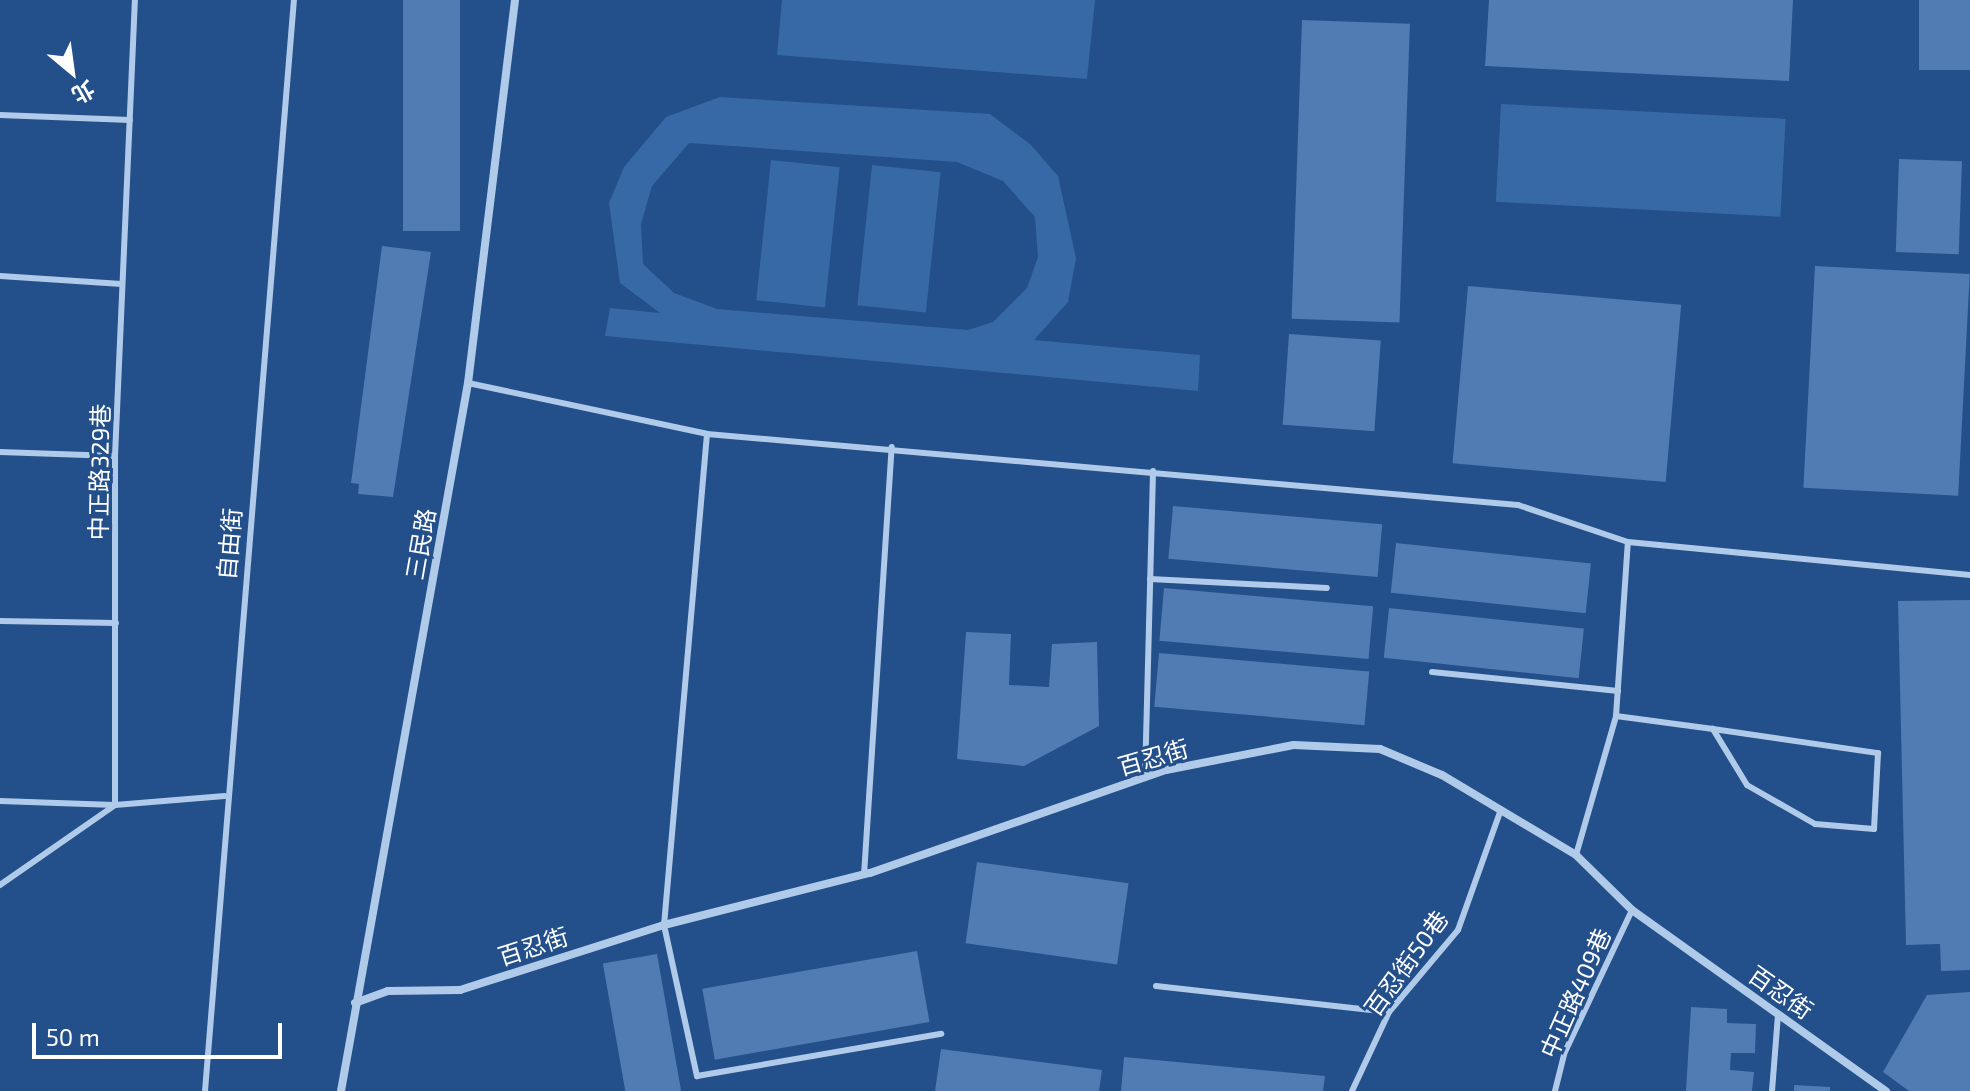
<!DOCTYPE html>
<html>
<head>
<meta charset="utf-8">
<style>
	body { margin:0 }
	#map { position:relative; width:1970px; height:1091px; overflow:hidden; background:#234f8a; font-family:"Exo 2","Noto Sans TC",sans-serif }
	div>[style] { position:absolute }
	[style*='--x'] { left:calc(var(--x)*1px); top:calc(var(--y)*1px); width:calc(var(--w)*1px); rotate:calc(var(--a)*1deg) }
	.green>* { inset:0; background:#3769a7; transform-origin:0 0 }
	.building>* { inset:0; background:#507bb3; transform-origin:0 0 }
	.lane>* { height:6px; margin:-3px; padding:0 3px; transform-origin:3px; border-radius:3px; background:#b0caea }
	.street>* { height:8px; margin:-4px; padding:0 4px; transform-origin:4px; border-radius:4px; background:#b0caea }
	span { translate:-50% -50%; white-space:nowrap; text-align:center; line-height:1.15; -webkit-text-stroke:6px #234f8a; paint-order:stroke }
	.street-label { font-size:24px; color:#fff }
	.north { position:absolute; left:32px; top:32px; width:80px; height:80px; -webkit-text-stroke:6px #234f8a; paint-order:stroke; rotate:151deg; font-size:22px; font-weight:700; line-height:32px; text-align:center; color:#fff }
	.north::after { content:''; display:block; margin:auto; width:28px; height:36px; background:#fff; clip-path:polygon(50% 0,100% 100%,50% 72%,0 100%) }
	.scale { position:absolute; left:32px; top:1023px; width:250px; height:36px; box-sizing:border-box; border:4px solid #fff; border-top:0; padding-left:10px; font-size:24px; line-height:28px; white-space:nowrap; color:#fff; -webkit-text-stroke:6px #234f8a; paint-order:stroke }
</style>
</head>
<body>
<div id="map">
	<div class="green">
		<i style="clip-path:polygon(782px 0,1095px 0,1087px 79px,777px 55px)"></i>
		<i style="clip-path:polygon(evenodd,720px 97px,990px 114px,1030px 144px,1058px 176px,1076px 258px,1068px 302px,1034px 340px,1200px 355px,1198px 391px,605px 336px,610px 308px,660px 313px,620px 283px,609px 203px,624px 167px,666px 117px,720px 97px,689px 143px,957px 162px,1003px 181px,1035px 217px,1038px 257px,1027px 288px,993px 322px,968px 330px,717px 309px,674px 293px,643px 264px,641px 224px,652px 186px,689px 143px)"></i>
		<i style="left:1501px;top:104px;width:285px;height:98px;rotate:3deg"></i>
		<i style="left:771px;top:160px;width:69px;height:141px;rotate:6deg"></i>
		<i style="left:872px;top:165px;width:69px;height:141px;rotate:6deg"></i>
	</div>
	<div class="building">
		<i style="left:403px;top:0;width:57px;height:231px"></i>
		<i style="clip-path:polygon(1489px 0,1793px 0,1789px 81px,1485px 66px)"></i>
		<i style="left:1919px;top:0;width:51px;height:70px"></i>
		<i style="left:1302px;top:20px;width:108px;height:299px;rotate:2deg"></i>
		<i style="left:1899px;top:159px;width:63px;height:93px;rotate:2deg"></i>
		<i style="clip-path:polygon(382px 246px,431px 252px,393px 497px,358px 494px,359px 484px,351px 483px)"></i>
		<i style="left:1815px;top:266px;width:155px;height:222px;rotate:3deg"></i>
		<i style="left:1468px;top:286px;width:214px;height:178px;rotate:5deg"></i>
		<i style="left:1289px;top:334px;width:92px;height:91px;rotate:4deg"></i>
		<i style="left:1173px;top:506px;width:210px;height:53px;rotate:5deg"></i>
		<i style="left:1396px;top:543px;width:196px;height:50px;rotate:6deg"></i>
		<i style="left:1164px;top:588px;width:210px;height:53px;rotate:5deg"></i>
		<i style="clip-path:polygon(1970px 600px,1970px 970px,1941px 971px,1940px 944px,1906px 945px,1898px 601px)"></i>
		<i style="left:1389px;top:608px;width:196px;height:50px;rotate:6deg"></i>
		<i style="clip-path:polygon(966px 632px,1011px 634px,1009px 685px,1049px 687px,1052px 644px,1097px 642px,1099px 726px,1024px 766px,957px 759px)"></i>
		<i style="left:1159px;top:653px;width:211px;height:54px;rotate:5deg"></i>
		<i style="left:977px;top:862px;width:153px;height:82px;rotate:8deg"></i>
		<i style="left:917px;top:951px;width:72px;height:218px;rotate:80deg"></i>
		<i style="left:657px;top:954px;width:139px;height:55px;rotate:80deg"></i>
		<i style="clip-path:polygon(1970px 992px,1970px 1091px,1909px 1091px,1883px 1072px,1927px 995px)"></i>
		<i style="clip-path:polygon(1691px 1007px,1727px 1009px,1727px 1023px,1756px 1024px,1755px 1053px,1731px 1053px,1730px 1070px,1754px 1072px,1752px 1091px,1686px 1091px)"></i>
		<i style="clip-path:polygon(941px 1049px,1102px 1070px,1099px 1091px,935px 1091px)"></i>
		<i style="clip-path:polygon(1124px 1057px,1325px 1076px,1323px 1091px,1121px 1091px)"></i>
		<i style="clip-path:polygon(1794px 1085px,1830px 1087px,1830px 1091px,1794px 1091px)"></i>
	</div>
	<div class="lane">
		<i style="--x:0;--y:115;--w:130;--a:2.2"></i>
		<i style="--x:0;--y:276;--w:122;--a:3.8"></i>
		<i style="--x:468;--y:383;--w:244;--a:12"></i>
		<i style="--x:707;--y:434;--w:814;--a:5"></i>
		<i style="--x:1518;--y:505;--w:116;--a:18.6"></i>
		<i style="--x:1628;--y:542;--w:344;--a:5.5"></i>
		<i style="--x:707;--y:434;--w:493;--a:95"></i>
		<i style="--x:664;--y:925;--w:155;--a:77.7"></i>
		<i style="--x:697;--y:1076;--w:248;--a:-9.8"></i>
		<i style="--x:0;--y:452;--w:115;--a:2"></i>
		<i style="--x:1150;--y:579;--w:177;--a:2.9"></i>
		<i style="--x:0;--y:621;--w:116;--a:1"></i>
		<i style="--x:1432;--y:672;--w:187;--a:5.8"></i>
		<i style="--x:1616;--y:716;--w:98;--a:7.6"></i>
		<i style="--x:1713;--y:729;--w:167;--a:8.3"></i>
		<i style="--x:1878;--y:753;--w:76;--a:93"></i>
		<i style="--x:1874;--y:829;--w:59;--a:-175.2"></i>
		<i style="--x:1815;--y:824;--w:78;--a:-150.2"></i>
		<i style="--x:1747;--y:785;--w:66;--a:-121.3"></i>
		<i style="--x:1145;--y:778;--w:307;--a:-88.5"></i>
		<i style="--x:0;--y:801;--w:115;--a:2"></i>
		<i style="--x:115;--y:805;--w:110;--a:-4.7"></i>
		<i style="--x:1576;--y:855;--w:145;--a:-73.9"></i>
		<i style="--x:1616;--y:716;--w:174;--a:-86.1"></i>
		<i style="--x:864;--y:875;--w:429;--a:-86.3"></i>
		<i style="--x:0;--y:885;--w:140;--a:-34.8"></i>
		<i style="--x:115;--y:805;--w:349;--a:-90"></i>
		<i style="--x:115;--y:456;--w:456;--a:-87.5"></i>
		<i style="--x:1156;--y:986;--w:234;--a:6.4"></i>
		<i style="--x:205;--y:1091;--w:1095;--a:-85.34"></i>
		<i style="--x:1352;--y:1091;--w:87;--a:-64.9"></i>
		<i style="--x:1389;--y:1012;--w:107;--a:-49.9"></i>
		<i style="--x:1458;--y:930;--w:128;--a:-70.4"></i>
		<i style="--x:1555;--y:1091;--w:38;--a:-76"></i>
		<i style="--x:1564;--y:1054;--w:159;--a:-64.7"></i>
		<i style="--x:1772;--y:1091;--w:77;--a:-85.5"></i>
	</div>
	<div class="street">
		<i style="--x:355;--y:1003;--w:35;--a:-20"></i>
		<i style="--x:388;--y:991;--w:72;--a:-0.8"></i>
		<i style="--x:460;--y:990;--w:214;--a:-17.7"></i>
		<i style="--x:664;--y:925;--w:212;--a:-14.2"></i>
		<i style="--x:870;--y:873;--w:313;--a:-19.2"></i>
		<i style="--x:1166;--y:770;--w:130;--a:-11.1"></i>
		<i style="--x:1294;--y:745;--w:86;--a:2.7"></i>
		<i style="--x:1380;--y:749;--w:67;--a:22.8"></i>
		<i style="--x:1442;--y:775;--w:156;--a:30.8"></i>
		<i style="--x:1576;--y:855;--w:78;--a:44.5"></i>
		<i style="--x:1632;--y:910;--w:312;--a:35.5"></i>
		<i style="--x:341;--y:1091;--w:719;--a:-79.83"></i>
		<i style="--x:468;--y:383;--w:386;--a:-83"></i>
	</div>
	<div class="street-label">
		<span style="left:99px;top:472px;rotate:-89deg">中正路329巷</span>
		<span style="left:229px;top:544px;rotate:-85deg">自由街</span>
		<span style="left:420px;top:544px;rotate:-80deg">三民路</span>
		<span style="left:1153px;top:757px;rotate:-16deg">百忍街</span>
		<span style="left:533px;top:946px;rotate:-18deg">百忍街</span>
		<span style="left:1406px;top:963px;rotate:-54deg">百忍街50巷</span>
		<span style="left:1781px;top:992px;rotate:35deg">百忍街</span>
		<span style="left:1575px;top:993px;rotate:-66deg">中正路409巷</span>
	</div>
	<div class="north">北</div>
	<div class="scale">50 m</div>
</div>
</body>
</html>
